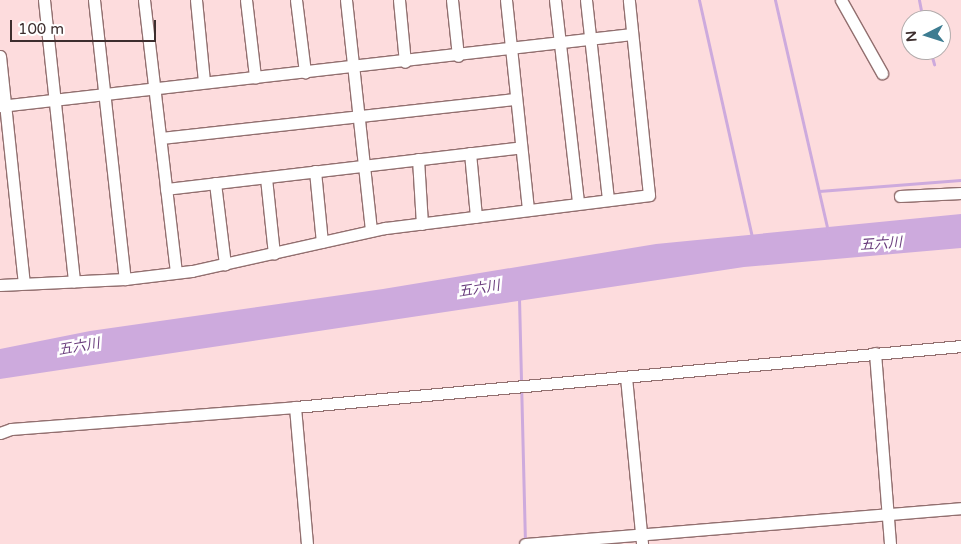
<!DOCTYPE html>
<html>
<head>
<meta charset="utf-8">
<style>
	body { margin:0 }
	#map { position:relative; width:961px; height:544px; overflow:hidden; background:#fddcdd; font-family:"Varela Round","Noto Sans JP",sans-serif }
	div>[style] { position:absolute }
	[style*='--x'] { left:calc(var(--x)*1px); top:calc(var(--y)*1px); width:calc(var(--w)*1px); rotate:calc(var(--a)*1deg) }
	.water>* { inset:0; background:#cdaadd }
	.stream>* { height:3px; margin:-1.5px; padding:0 1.5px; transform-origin:1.5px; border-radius:1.5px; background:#cdaadd }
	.roads { filter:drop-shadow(1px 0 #926f6f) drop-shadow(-1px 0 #926f6f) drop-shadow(0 1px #926f6f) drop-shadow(0 -1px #926f6f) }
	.street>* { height:11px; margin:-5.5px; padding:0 5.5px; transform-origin:5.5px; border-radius:5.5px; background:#fff }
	span { translate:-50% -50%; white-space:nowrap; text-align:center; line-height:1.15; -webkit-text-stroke:5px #fff; paint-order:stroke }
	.water-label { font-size:14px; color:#6b3f7e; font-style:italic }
	.north { position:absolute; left:901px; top:10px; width:50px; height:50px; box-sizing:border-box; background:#fff; border:1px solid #b1abab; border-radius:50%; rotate:265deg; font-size:14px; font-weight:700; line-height:20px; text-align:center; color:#3d2e2e }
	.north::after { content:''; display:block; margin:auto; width:18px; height:22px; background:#3d7c91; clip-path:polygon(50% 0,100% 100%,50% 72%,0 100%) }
	.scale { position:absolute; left:10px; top:20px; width:146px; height:22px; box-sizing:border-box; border:2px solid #3d2e2e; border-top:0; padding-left:6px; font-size:15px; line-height:18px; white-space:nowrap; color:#3d2e2e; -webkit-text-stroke:4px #fff; paint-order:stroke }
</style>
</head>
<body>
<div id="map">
	<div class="water">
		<i style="clip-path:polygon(961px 214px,961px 248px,744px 267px,0 379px,0 349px,90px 331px,383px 289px,656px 244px)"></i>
	</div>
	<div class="stream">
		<i style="--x:699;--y:0;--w:243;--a:77.4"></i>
		<i style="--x:775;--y:0;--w:237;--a:77.1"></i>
		<i style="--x:919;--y:0;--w:20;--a:79"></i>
		<i style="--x:930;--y:50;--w:15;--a:74"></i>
		<i style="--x:819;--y:191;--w:142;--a:-4.4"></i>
		<i style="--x:519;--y:298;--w:243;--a:88.6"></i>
	</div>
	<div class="roads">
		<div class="street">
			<i style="--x:44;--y:0;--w:283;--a:83.9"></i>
			<i style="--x:94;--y:0;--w:281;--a:83.7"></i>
			<i style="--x:144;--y:0;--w:273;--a:83.3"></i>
			<i style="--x:196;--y:0;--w:82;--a:84.4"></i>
			<i style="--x:246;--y:0;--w:78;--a:83.3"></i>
			<i style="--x:296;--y:0;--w:73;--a:82.9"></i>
			<i style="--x:346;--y:0;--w:232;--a:83.8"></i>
			<i style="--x:399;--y:0;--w:62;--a:84.5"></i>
			<i style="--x:452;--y:0;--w:56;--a:83.9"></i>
			<i style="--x:506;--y:0;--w:211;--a:84"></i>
			<i style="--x:555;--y:0;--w:204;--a:83.5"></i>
			<i style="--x:586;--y:0;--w:201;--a:83.7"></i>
			<i style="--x:841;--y:0;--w:84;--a:60.7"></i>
			<i style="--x:0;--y:56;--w:228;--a:84"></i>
			<i style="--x:0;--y:106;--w:636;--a:-6.5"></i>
			<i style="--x:161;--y:138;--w:357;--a:-6.3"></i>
			<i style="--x:470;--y:153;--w:64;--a:84.6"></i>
			<i style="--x:418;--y:159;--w:65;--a:86.5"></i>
			<i style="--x:315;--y:171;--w:71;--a:84.4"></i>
			<i style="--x:266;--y:178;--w:76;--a:84"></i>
			<i style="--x:215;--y:183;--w:82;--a:83"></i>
			<i style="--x:166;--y:189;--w:357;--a:-6.7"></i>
			<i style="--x:900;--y:196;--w:61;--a:-2.8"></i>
			<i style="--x:0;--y:285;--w:125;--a:-2.7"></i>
			<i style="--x:125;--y:279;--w:67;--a:-6.8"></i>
			<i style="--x:192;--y:271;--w:198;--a:-12.6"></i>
			<i style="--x:385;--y:228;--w:266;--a:-7.1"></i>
			<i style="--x:649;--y:195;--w:196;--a:-95.9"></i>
			<i style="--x:875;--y:353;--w:192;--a:85.5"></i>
			<i style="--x:626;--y:377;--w:168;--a:84.5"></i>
			<i style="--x:295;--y:407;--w:138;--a:85"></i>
			<i style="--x:0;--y:433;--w:12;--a:-20"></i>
			<i style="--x:11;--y:429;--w:285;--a:-4.4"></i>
			<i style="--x:295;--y:407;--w:669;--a:-5.23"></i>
			<i style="--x:525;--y:544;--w:437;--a:-4.7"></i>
		</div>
	</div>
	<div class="water-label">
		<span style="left:881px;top:244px;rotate:-4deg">五六川</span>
		<span style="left:479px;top:289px;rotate:-9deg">五六川</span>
		<span style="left:79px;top:347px;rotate:-10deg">五六川</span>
	</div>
	<div class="north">N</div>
	<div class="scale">100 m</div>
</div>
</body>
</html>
